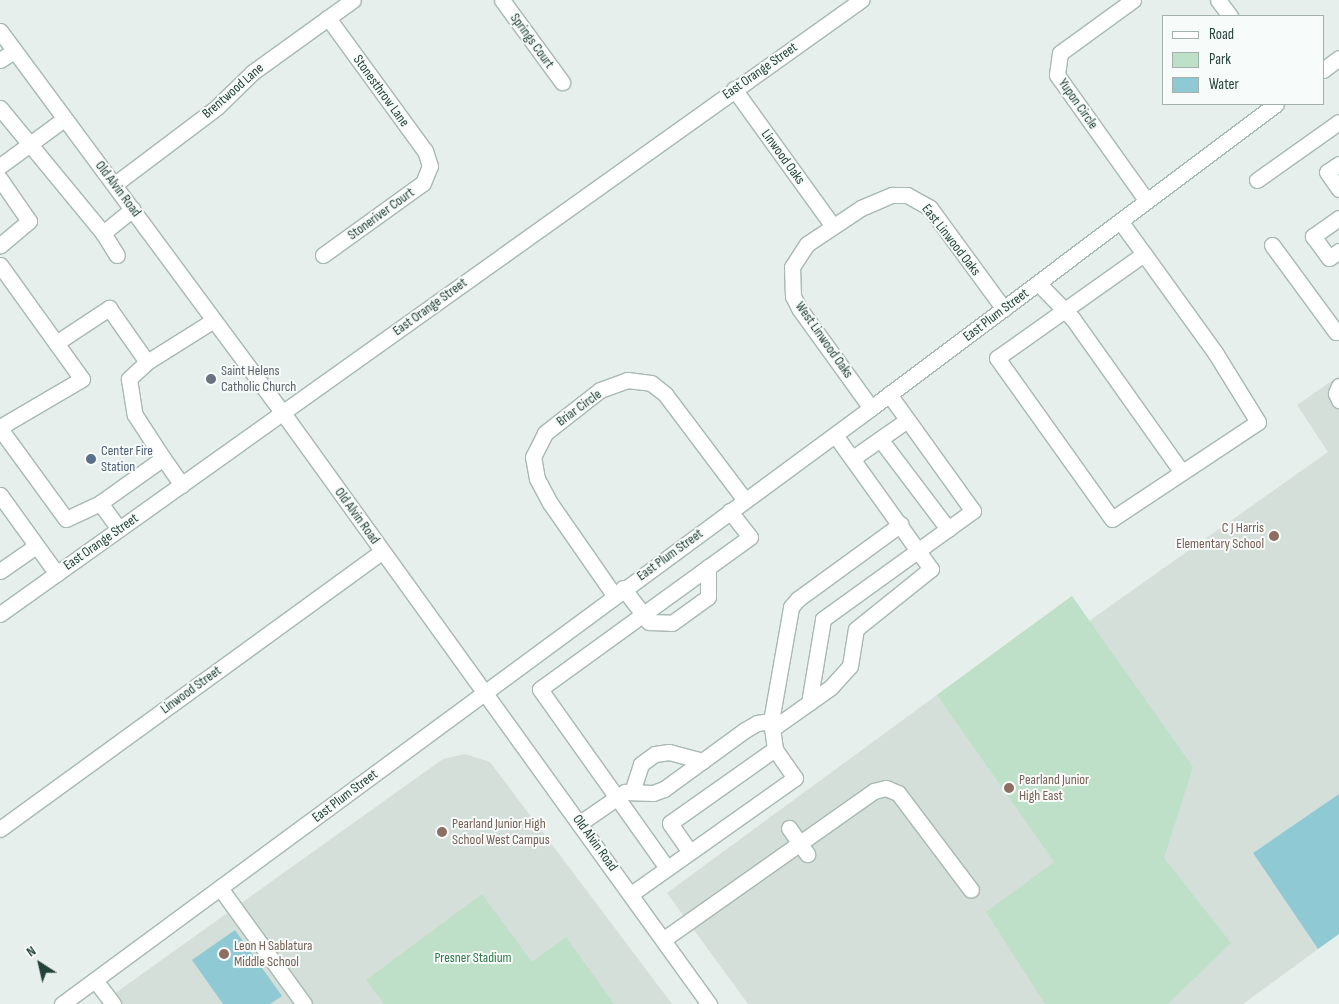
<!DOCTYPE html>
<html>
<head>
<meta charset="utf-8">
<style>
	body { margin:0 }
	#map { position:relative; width:1339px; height:1004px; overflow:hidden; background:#e6efeb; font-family:"Sofia Sans Condensed",sans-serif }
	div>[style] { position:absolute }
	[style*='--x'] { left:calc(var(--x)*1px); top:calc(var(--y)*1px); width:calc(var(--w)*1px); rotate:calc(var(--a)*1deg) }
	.built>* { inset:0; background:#d4dfda }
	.green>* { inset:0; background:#bfe0c8 }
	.water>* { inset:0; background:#8ec9d4 }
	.roads { filter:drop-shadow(1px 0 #a8b8b2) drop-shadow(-1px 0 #a8b8b2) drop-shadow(0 1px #a8b8b2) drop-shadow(0 -1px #a8b8b2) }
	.minor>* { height:15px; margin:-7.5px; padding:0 7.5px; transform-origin:7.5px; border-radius:7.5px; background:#fff }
	.dots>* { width:14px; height:14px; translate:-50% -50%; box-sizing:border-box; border:2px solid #f7fbf9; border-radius:50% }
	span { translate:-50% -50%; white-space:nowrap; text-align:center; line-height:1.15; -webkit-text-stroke:4px #f7fbf9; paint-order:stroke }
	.street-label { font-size:14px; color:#24423a }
	.worship-label { font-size:14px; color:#5b616d }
	.left { translate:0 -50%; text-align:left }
	.service-label { font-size:14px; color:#4e5e75 }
	.education-label { font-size:14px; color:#785e54 }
	.right { translate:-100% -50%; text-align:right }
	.park-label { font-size:14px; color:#2d7a4b }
	.legend { position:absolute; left:1162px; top:15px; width:162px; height:90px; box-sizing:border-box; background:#f7fbf9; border:1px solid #a3b1ad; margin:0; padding:6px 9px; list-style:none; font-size:15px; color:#24423a }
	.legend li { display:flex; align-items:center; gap:10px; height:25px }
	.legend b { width:25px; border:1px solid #a3b1ad }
	.north { position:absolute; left:15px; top:939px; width:50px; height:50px; -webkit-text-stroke:4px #f7fbf9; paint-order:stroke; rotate:325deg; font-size:14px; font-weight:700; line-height:20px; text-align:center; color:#24423a }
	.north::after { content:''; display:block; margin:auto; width:18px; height:22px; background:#24423a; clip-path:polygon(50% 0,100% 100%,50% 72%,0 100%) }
</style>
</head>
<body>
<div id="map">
	<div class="built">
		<i style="clip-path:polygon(1339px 376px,1339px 794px,1253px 853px,1318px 949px,1243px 1004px,748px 1004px,667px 893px,1072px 596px,1089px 621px,1328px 452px,1297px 405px)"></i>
		<i style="clip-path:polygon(465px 754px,490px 762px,672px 1004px,100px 1004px,443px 759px)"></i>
	</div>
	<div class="green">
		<i style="clip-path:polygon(1072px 596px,1193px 767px,1164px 858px,1231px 943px,1168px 1004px,1045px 1004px,986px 912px,1054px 862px,937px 695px)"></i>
		<i style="clip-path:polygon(482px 894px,532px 962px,566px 937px,614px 1004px,384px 1004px,366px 980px)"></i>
	</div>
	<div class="water">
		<i style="clip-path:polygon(1339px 794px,1339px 934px,1318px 949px,1253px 853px)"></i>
		<i style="clip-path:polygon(235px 930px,282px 996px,270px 1004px,223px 1004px,192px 960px)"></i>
	</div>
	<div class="roads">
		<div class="minor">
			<i style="--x:502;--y:0;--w:102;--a:53.8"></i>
			<i style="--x:1133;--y:0;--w:90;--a:144"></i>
			<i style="--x:1060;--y:53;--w:22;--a:98"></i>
			<i style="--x:1057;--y:75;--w:153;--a:54.5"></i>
			<i style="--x:1218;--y:0;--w:20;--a:53"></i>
			<i style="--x:0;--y:31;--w:475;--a:53.5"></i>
			<i style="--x:283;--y:413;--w:729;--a:54.22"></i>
			<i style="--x:0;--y:60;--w:17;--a:-33"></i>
			<i style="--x:1323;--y:70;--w:20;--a:-37"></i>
			<i style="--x:734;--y:89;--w:168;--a:54.2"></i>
			<i style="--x:0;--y:108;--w:162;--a:50.5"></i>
			<i style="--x:103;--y:233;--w:38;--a:-39"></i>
			<i style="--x:1339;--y:164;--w:14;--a:146"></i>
			<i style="--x:1327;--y:172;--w:21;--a:55"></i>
			<i style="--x:0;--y:166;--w:79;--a:-36.3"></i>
			<i style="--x:0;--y:179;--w:51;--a:55.4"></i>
			<i style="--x:29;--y:221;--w:38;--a:140"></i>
			<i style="--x:1257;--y:180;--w:100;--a:-35.3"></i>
			<i style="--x:115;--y:184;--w:128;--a:-37"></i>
			<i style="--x:217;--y:107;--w:50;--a:-44.2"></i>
			<i style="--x:253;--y:72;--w:123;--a:-35.8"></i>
			<i style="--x:1339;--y:218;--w:32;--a:145"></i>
			<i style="--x:1313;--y:236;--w:27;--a:54"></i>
			<i style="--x:1329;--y:258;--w:12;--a:-35"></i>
			<i style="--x:1120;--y:221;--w:41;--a:54"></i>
			<i style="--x:1144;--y:254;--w:123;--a:54.2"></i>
			<i style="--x:1216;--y:354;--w:80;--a:58.3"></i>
			<i style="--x:1258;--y:422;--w:175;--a:146.4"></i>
			<i style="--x:1112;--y:519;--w:198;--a:-125.5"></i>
			<i style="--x:997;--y:358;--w:180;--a:-35.3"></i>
			<i style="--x:103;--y:233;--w:26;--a:58"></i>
			<i style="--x:1272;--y:245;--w:108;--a:53.7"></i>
			<i style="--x:1336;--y:332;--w:3;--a:0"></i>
			<i style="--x:323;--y:255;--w:123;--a:-35.8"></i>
			<i style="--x:423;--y:183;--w:18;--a:-68"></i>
			<i style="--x:430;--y:166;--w:16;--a:-108"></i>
			<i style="--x:425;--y:151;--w:165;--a:-126.1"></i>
			<i style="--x:0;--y:265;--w:140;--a:54.3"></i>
			<i style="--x:82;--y:379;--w:89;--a:149.7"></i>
			<i style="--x:5;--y:424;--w:7;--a:124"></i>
			<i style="--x:1;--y:430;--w:110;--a:53.9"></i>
			<i style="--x:66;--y:519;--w:38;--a:-25"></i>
			<i style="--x:1038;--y:283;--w:50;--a:45.8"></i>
			<i style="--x:1073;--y:319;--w:186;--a:54.6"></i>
			<i style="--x:56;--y:343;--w:64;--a:-33.4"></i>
			<i style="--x:109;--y:308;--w:66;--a:54.9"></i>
			<i style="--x:147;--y:362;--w:25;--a:137"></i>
			<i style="--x:129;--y:379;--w:36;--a:81"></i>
			<i style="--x:135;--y:415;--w:51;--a:56.9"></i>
			<i style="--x:147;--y:362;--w:79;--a:-32.1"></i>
			<i style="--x:1339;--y:386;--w:8;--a:113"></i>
			<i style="--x:1336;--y:393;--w:8;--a:67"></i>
			<i style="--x:871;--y:408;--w:123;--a:-125.8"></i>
			<i style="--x:799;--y:308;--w:13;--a:-117"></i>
			<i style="--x:793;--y:296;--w:29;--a:-92"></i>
			<i style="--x:792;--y:267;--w:27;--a:-57"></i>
			<i style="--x:807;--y:244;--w:65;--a:-33.7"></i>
			<i style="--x:861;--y:208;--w:34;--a:-23"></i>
			<i style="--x:892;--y:195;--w:15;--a:0"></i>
			<i style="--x:907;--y:195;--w:26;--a:29"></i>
			<i style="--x:930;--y:208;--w:125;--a:53.8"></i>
			<i style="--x:880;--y:439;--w:113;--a:52.9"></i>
			<i style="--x:853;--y:458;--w:66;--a:-35.1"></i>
			<i style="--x:0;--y:495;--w:97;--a:54.2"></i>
			<i style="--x:119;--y:529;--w:32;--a:-126"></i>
			<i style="--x:100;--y:503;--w:77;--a:-35.5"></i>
			<i style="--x:163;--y:458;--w:33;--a:55"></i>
			<i style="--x:0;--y:571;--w:44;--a:-34.8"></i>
			<i style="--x:623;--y:588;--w:43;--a:52.6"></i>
			<i style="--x:649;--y:622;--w:23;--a:2"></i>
			<i style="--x:672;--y:623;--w:44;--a:-35.8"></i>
			<i style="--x:708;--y:597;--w:30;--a:-90"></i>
			<i style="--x:614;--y:595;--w:112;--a:-124.8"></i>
			<i style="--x:550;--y:503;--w:27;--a:-118"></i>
			<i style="--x:537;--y:479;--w:22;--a:-100"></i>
			<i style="--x:533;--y:457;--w:27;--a:-63"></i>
			<i style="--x:545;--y:433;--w:70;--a:-38"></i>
			<i style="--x:600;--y:390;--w:29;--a:-20"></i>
			<i style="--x:627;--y:380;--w:24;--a:7"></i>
			<i style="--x:651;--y:383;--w:18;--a:38"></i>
			<i style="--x:665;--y:394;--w:133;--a:53"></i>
			<i style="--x:0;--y:614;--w:1058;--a:-35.49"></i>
			<i style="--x:809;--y:703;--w:85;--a:-80.5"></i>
			<i style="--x:823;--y:619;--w:185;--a:-35.8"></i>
			<i style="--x:973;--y:511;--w:144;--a:-125.7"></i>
			<i style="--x:772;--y:729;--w:72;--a:-35.4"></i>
			<i style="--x:831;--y:687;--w:28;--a:-48"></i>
			<i style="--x:850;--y:666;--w:37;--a:-81"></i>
			<i style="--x:856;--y:629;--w:96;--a:-38.7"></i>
			<i style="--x:931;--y:569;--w:165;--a:-125.6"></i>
			<i style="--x:632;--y:792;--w:29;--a:-72"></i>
			<i style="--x:641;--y:764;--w:17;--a:-36"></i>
			<i style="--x:655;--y:754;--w:14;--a:-8"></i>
			<i style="--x:669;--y:752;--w:35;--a:15"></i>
			<i style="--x:580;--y:823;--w:55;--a:-34.6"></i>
			<i style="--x:625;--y:792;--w:28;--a:2"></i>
			<i style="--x:653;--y:793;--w:12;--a:-20"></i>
			<i style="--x:664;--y:789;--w:100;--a:-36.1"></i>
			<i style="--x:745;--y:730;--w:14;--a:-30"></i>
			<i style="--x:757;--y:723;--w:14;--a:-8"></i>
			<i style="--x:789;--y:828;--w:32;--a:55"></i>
			<i style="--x:0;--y:829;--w:472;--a:-36"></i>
			<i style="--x:690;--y:852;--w:35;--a:-125"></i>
			<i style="--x:670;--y:823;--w:128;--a:-35.2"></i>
			<i style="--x:667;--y:868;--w:219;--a:-125.4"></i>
			<i style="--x:540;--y:689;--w:259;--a:-35.9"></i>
			<i style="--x:750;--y:537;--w:33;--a:-128"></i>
			<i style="--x:220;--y:888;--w:143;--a:54.1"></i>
			<i style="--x:631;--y:894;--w:201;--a:-35.3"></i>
			<i style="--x:795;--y:778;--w:35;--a:-125"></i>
			<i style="--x:775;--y:749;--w:28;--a:-98"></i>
			<i style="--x:771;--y:721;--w:116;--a:-80"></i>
			<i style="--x:791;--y:607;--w:11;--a:-49"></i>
			<i style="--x:798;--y:599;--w:127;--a:-36.1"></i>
			<i style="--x:664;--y:939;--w:257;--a:-35.2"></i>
			<i style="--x:874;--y:791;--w:12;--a:-14"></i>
			<i style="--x:886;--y:788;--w:13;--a:23"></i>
			<i style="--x:898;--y:793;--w:121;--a:53"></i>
			<i style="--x:95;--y:980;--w:30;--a:53"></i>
			<i style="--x:62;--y:1004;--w:1005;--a:-36.38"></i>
			<i style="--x:871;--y:408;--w:506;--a:-36.89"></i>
		</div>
	</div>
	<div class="dots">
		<i style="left:211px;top:379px;background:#6b7280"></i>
		<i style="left:91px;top:459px;background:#5c6f8a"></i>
		<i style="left:1274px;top:536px;background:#8d6e63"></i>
		<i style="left:1009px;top:788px;background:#8d6e63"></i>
		<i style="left:442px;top:832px;background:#8d6e63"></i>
		<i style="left:224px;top:954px;background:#8d6e63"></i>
	</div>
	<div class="street-label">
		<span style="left:532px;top:41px;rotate:54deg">Springs Court</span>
		<span style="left:760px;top:71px;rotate:-35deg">East Orange Street</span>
		<span style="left:233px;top:91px;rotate:-41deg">Brentwood Lane</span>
		<span style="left:381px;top:91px;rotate:54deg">Stonesthrow Lane</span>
		<span style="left:1078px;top:104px;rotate:55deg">Yupon Circle</span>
		<span style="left:783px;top:157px;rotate:54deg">Linwood Oaks</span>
		<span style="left:118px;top:189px;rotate:53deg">Old Alvin Road</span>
		<span style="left:381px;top:214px;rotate:-36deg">Stoneriver Court</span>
		<span style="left:951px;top:240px;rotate:52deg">East Linwood Oaks</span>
		<span style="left:430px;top:307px;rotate:-36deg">East Orange Street</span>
		<span style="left:996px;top:315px;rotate:-37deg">East Plum Street</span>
		<span style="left:824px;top:340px;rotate:55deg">West Linwood Oaks</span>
		<span style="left:579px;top:408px;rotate:-36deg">Briar Circle</span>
		<span style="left:357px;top:516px;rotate:54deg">Old Alvin Road</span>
		<span style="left:101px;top:542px;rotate:-35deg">East Orange Street</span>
		<span style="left:670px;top:555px;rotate:-36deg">East Plum Street</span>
		<span style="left:191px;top:690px;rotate:-36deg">Linwood Street</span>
		<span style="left:345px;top:796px;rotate:-37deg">East Plum Street</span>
		<span style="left:595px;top:843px;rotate:54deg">Old Alvin Road</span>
	</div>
	<div class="worship-label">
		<span class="left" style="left:221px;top:379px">Saint Helens<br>Catholic Church</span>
	</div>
	<div class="service-label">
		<span class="left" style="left:101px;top:459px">Center Fire<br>Station</span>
	</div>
	<div class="education-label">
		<span class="right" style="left:1264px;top:536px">C J Harris<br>Elementary School</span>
		<span class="left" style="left:1019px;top:788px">Pearland Junior<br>High East</span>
		<span class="left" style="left:452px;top:832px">Pearland Junior High<br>School West Campus</span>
		<span class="left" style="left:234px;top:954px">Leon H Sablatura<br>Middle School</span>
	</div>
	<div class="park-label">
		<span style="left:473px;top:958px">Presner Stadium</span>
	</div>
	<ul class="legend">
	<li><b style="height:6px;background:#fff"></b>Road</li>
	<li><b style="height:14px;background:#bfe0c8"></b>Park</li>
	<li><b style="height:14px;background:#8ec9d4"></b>Water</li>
	</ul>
	<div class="north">N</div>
</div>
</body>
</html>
